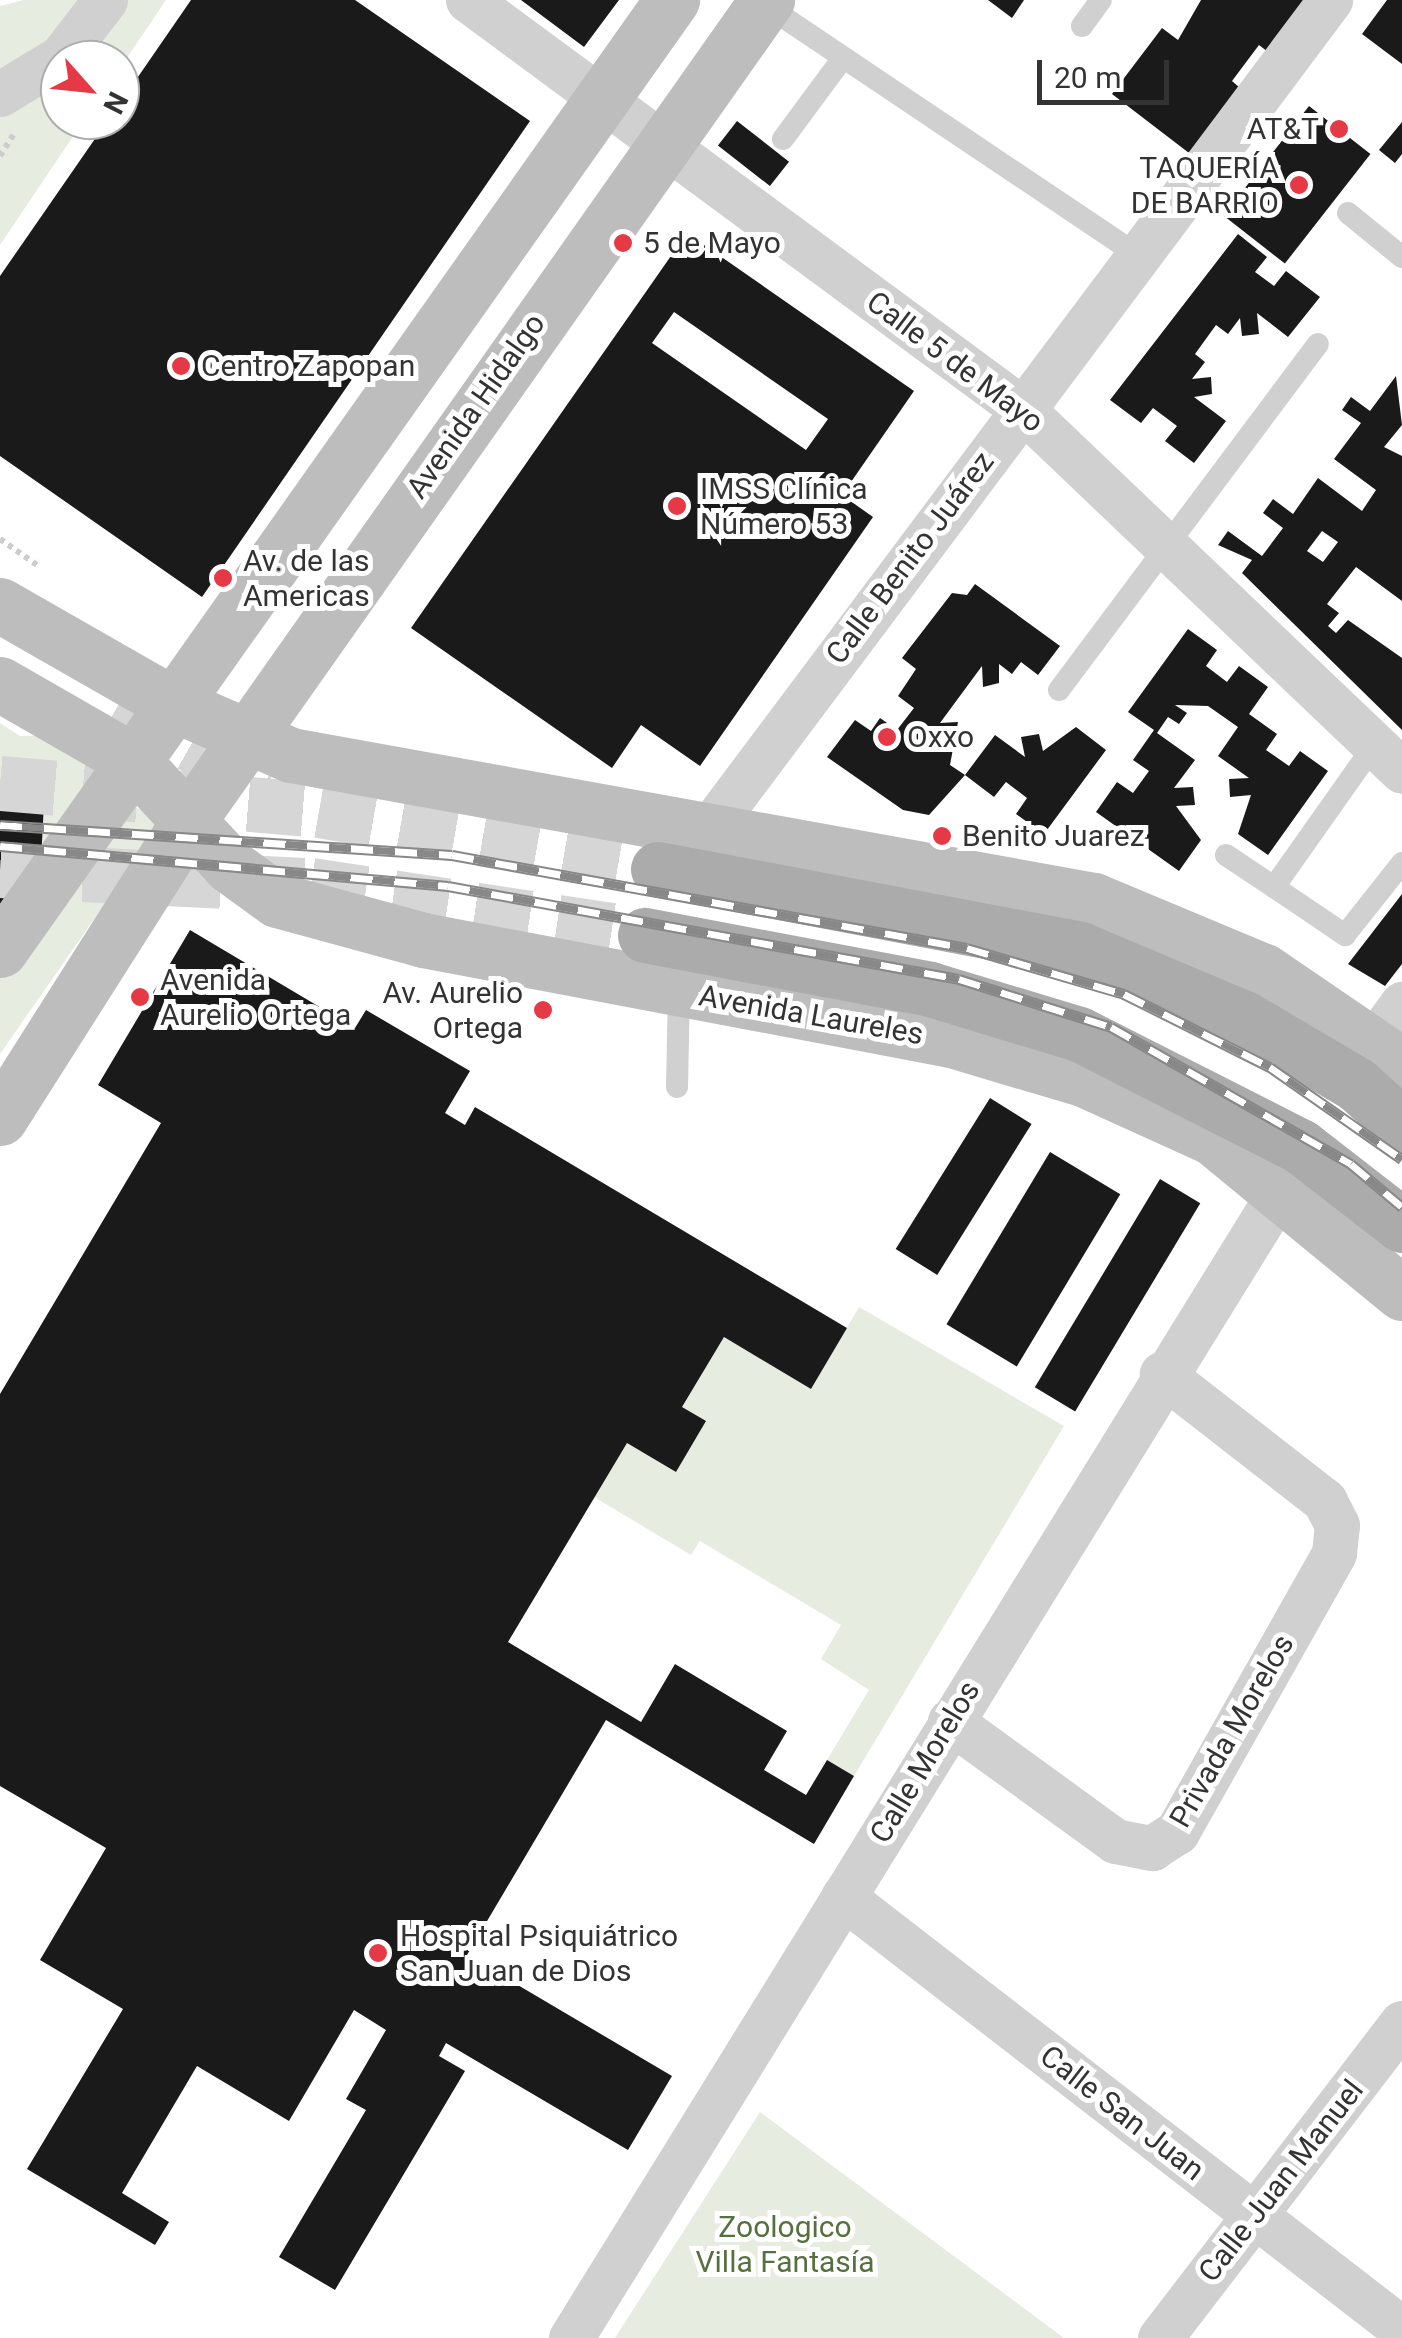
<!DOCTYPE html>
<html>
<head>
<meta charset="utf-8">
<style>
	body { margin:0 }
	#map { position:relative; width:1402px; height:2338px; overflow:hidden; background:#fff; font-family:Roboto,sans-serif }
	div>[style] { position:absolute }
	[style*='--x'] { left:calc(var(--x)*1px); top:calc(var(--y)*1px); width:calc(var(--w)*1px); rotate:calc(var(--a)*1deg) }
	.green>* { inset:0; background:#e6ecdf }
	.building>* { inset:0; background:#1a1a1a; transform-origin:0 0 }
	.primary-tunnel>* { height:55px; margin-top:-27.5px; transform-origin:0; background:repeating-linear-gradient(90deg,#d6d6d6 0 55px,transparent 0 83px) }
	.path>* { height:6px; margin-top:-3px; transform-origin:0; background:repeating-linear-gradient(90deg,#cdcdcd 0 5px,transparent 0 10px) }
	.lane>* { height:22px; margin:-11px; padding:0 11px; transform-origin:11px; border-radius:11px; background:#d0d0d0 }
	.street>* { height:45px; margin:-22.5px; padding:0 22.5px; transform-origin:22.5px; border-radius:22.5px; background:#d0d0d0 }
	.secondary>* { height:55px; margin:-27.5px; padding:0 27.5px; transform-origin:27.5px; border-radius:27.5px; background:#bdbdbd }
	.primary>* { height:55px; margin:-27.5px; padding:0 27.5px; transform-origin:27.5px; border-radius:27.5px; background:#ababab }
	.rail>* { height:11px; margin-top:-5.5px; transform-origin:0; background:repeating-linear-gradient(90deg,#fff 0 22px,#888 0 44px); box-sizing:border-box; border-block:2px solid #888 }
	.dots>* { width:28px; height:28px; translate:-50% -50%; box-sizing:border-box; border:5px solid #fff; border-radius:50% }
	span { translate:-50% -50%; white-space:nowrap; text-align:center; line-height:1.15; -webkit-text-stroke:10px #fff; paint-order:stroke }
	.poi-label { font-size:30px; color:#333 }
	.right { translate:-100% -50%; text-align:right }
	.left { translate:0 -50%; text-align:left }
	.street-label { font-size:30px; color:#333 }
	.park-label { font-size:30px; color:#56703f }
	.north { position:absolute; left:40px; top:40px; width:100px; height:100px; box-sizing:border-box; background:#fff; border:2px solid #adadad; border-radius:50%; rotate:117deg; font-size:28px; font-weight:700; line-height:40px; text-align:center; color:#333 }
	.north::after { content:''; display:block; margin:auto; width:35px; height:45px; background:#e63946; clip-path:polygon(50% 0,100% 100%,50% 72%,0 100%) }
	.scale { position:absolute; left:1037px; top:60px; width:132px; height:45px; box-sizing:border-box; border:5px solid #333; border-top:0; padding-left:12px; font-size:30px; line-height:35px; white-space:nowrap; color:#333; -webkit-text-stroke:8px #fff; paint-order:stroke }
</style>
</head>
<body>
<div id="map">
	<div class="green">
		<i style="clip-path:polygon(24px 0,166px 0,120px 68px,120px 60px,60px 60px,60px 120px,84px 120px,0 245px,0 6px)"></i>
		<i style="clip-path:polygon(0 723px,20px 736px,69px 735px,105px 771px,0 918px)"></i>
		<i style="clip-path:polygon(125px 800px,161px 823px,0 1054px,0 976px)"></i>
		<i style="clip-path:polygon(859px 1307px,1064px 1426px,854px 1776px,827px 1760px,869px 1690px,821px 1659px,841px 1625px,700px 1541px,691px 1555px,594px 1497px,627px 1443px,676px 1472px,705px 1422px,682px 1407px,724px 1337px,811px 1389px)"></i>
		<i style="clip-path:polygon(760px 2112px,1064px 2338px,615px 2338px)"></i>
	</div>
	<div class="building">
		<i style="clip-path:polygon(191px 0,355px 0,530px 121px,202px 597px,0 456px,0 276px,108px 120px,120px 120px,120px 103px)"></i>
		<i style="clip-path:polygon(521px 0,619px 0,584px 47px)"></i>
		<i style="clip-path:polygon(988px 0,1024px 0,1012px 18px)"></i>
		<i style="clip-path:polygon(1201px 0,1309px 0,1268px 52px,1259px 45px,1232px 81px,1240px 88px,1189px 153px,1112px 94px,1162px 28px,1178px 40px)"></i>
		<i style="clip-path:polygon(1387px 0,1402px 0,1402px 64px,1362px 34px)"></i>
		<i style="left:1309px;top:106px;width:78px;height:139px;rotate:38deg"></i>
		<i style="left:737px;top:121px;width:66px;height:31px;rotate:38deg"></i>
		<i style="clip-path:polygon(1402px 122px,1402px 154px,1395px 163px,1379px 150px)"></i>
		<i style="clip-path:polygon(evenodd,687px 233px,914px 391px,842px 495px,873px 517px,700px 766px,641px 725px,612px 768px,411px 628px,687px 233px,674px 312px,828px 419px,806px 450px,652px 343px,674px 312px)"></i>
		<i style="clip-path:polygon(1238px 234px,1267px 257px,1255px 272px,1274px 286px,1286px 271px,1320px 297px,1288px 337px,1257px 313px,1259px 334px,1242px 336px,1240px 318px,1228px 334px,1216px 325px,1195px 354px,1205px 362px,1192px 379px,1211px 377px,1212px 394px,1194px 397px,1226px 421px,1194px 463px,1165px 441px,1177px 426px,1153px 408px,1141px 423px,1110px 400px)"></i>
		<i style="clip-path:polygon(evenodd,1396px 376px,1402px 425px,1384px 447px,1402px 456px,1402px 601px,1356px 567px,1327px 604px,1339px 613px,1328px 626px,1336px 633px,1348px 620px,1402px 658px,1402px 730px,1242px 573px,1252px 560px,1218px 545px,1228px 531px,1262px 556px,1283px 528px,1263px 513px,1273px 499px,1293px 514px,1318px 478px,1362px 511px,1376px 490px,1334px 459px,1361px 423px,1342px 410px,1351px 397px,1370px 411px,1396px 376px,1322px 531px,1338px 542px,1323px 562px,1307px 551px,1322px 531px)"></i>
		<i style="clip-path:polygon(975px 584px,1060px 646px,1038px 675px,1021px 662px,1012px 674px,999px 664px,999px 683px,983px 687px,982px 666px,940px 723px,958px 722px,950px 765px,965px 775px,995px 735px,1025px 757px,1021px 737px,1039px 734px,1043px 751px,1076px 727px,1106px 750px,1044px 834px,1016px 814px,1027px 798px,1006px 782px,994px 797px,965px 775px,929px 815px,903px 810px,827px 757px,855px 720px,871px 731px,880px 718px,897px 730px,914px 708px,898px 696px,916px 669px,902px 658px,952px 593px,967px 595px)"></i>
		<i style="clip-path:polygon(1188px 629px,1217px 650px,1206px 666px,1227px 682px,1239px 666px,1268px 687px,1249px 714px,1277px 734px,1266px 750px,1289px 766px,1300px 751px,1328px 771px,1268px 855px,1238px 834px,1251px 795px,1230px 797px,1229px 779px,1249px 778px,1218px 756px,1238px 727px,1208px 706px,1175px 705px,1187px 713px,1179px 724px,1168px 717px,1157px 733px,1195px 760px,1174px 788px,1193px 787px,1195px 805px,1176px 806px,1201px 840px,1179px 871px,1096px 812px,1117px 782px,1133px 793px,1149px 771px,1133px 760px,1154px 730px,1128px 712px)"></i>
		<i style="left:0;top:802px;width:44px;height:108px;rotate:3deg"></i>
		<i style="clip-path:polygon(1402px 894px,1402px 964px,1385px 986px,1348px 964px)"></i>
		<i style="clip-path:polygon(190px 930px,355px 1028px,366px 1010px,470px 1071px,445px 1113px,465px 1125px,475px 1107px,847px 1328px,811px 1389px,724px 1337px,682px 1407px,706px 1421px,676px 1472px,627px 1443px,508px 1642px,641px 1722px,675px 1664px,787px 1731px,764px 1770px,806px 1795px,827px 1760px,854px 1776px,814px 1844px,606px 1720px,467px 1955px,672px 2076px,628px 2150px,446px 2043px,439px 2056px,465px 2071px,335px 2290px,279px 2257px,366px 2110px,346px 2099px,386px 2030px,354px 2010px,289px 2121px,197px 2066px,122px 2193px,169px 2222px,155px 2245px,27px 2169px,123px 2009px,40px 1960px,106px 1848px,0 1786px,0 1394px,161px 1123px,98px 1085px)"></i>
		<i style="left:990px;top:1098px;width:49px;height:178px;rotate:32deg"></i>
		<i style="left:1050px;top:1152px;width:82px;height:201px;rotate:31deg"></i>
		<i style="left:1160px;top:1179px;width:47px;height:243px;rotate:31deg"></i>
	</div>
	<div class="primary-tunnel">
		<i style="--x:119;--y:703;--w:169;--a:29.7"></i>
		<i style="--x:0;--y:783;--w:320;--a:4.8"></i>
		<i style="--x:319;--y:810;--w:344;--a:9.9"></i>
		<i style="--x:0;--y:870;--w:311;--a:2.8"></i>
		<i style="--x:311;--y:885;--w:338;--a:8.5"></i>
	</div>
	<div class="path">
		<i style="--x:0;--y:156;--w:25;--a:-58"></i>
		<i style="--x:0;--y:539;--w:45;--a:35.1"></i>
	</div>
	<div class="lane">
		<i style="--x:764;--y:4;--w:450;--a:33.9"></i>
		<i style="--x:1082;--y:26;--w:32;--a:-54"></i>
		<i style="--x:783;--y:139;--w:101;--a:-53.5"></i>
		<i style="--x:1348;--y:213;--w:70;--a:39.2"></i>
		<i style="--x:1059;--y:690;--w:432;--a:-53.2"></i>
		<i style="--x:1375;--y:744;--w:175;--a:125.2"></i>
		<i style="--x:1274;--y:887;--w:86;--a:34.1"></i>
		<i style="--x:1345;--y:935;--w:92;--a:-51.6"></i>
		<i style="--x:1226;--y:855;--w:58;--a:33.7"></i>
		<i style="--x:677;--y:1087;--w:95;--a:-88.8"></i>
	</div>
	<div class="street">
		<i style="--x:468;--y:0;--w:687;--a:36.42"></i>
		<i style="--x:1021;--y:408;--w:526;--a:43.61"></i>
		<i style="--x:0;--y:94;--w:71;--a:-31.2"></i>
		<i style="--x:61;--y:57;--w:72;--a:-52.3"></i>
		<i style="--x:709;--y:829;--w:1036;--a:-53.16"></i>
		<i style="--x:1375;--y:1041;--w:46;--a:-53.9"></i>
		<i style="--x:950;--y:1721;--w:204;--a:36"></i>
		<i style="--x:1115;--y:1841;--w:38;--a:11"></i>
		<i style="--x:1152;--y:1848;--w:30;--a:-33"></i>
		<i style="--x:1177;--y:1832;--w:320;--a:-60.6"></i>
		<i style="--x:1334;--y:1553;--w:28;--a:-84"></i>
		<i style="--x:1337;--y:1525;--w:27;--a:-117"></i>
		<i style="--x:1325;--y:1501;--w:207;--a:-142.1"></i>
		<i style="--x:843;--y:1897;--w:706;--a:37.7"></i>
		<i style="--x:571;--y:2338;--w:1352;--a:-58.27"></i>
		<i style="--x:1160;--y:2338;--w:397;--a:-52.5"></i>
	</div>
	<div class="secondary">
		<i style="--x:0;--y:605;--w:199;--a:29.8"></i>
		<i style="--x:173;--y:704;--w:129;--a:23.4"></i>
		<i style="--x:291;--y:755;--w:816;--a:10.24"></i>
		<i style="--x:1094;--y:900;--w:184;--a:22.7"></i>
		<i style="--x:1264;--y:971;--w:167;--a:34.3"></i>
		<i style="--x:0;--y:684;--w:152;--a:29.9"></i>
		<i style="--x:132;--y:760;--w:144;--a:47.2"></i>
		<i style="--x:230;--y:866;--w:58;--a:35.9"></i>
		<i style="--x:277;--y:900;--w:151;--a:15.3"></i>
		<i style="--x:423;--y:940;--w:537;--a:10.72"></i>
		<i style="--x:951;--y:1040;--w:138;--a:16.5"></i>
		<i style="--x:1083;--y:1079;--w:143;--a:24.4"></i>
		<i style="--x:1213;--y:1138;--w:244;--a:39.4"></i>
		<i style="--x:0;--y:950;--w:1164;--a:-54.73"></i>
		<i style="--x:0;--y:1118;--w:356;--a:-57.6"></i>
		<i style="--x:191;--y:817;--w:1000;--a:-54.82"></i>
	</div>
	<div class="primary">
		<i style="--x:658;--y:869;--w:430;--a:10.7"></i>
		<i style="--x:1080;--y:949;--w:178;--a:22.8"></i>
		<i style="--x:1244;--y:1018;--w:130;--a:30.5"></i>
		<i style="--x:1356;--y:1084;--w:62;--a:41.7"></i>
		<i style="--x:645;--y:935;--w:290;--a:10.7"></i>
		<i style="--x:930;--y:989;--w:156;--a:16.8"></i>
		<i style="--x:1079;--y:1034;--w:248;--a:26.9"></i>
		<i style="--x:1300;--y:1146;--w:129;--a:37.8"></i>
	</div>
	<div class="rail">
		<i style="--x:0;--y:825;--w:453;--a:3.8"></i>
		<i style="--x:452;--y:855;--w:523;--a:10.24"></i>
		<i style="--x:967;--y:948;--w:164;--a:16.3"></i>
		<i style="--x:1124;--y:994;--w:163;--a:26.6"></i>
		<i style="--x:1270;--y:1067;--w:161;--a:34.9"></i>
		<i style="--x:0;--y:846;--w:450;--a:5.1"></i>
		<i style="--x:448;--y:886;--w:519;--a:10.31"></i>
		<i style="--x:959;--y:979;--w:159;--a:17.5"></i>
		<i style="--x:1111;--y:1027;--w:276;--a:29.7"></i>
		<i style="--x:1351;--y:1164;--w:67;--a:40.1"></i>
	</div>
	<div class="dots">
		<i style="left:1339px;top:129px;background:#e63946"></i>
		<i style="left:1299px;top:185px;background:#e63946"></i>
		<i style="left:623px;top:243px;background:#e63946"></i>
		<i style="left:181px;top:366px;background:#e63946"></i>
		<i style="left:677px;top:506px;background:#e63946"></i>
		<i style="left:223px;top:578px;background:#e63946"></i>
		<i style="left:887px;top:737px;background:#e63946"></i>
		<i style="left:942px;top:836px;background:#e63946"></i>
		<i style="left:140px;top:997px;background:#e63946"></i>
		<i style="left:543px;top:1010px;background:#e63946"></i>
		<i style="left:378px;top:1953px;background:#e63946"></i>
	</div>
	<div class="poi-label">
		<span class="right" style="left:1319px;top:129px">AT&amp;T</span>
		<span class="right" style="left:1279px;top:185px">TAQUERÍA<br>DE BARRIO</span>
		<span class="left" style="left:643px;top:243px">5 de Mayo</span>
		<span class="left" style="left:201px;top:366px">Centro Zapopan</span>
		<span class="left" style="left:700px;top:506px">IMSS Clínica<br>Número 53</span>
		<span class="left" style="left:243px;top:578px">Av. de las<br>Americas</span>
		<span class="left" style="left:907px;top:737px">Oxxo</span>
		<span class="left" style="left:962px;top:836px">Benito Juarez</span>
		<span class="left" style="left:160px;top:997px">Avenida<br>Aurelio Ortega</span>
		<span class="right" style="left:523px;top:1010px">Av. Aurelio<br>Ortega</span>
		<span class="left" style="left:400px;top:1953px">Hospital Psiquiátrico<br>San Juan de Dios</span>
	</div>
	<div class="street-label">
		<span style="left:955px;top:362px;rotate:37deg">Calle 5 de Mayo</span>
		<span style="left:476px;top:406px;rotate:-55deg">Avenida Hidalgo</span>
		<span style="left:910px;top:558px;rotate:-53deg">Calle Benito Juárez</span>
		<span style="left:811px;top:1015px;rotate:10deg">Avenida Laureles</span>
		<span style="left:1232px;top:1731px;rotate:-60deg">Privada Morelos</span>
		<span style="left:925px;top:1762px;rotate:-59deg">Calle Morelos</span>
		<span style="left:1122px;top:2113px;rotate:38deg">Calle San Juan</span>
		<span style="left:1281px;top:2181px;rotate:-52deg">Calle Juan Manuel</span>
	</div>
	<div class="park-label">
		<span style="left:785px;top:2244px">Zoologico<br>Villa Fantasía</span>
	</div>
	<div class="north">N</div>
	<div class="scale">20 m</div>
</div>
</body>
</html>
